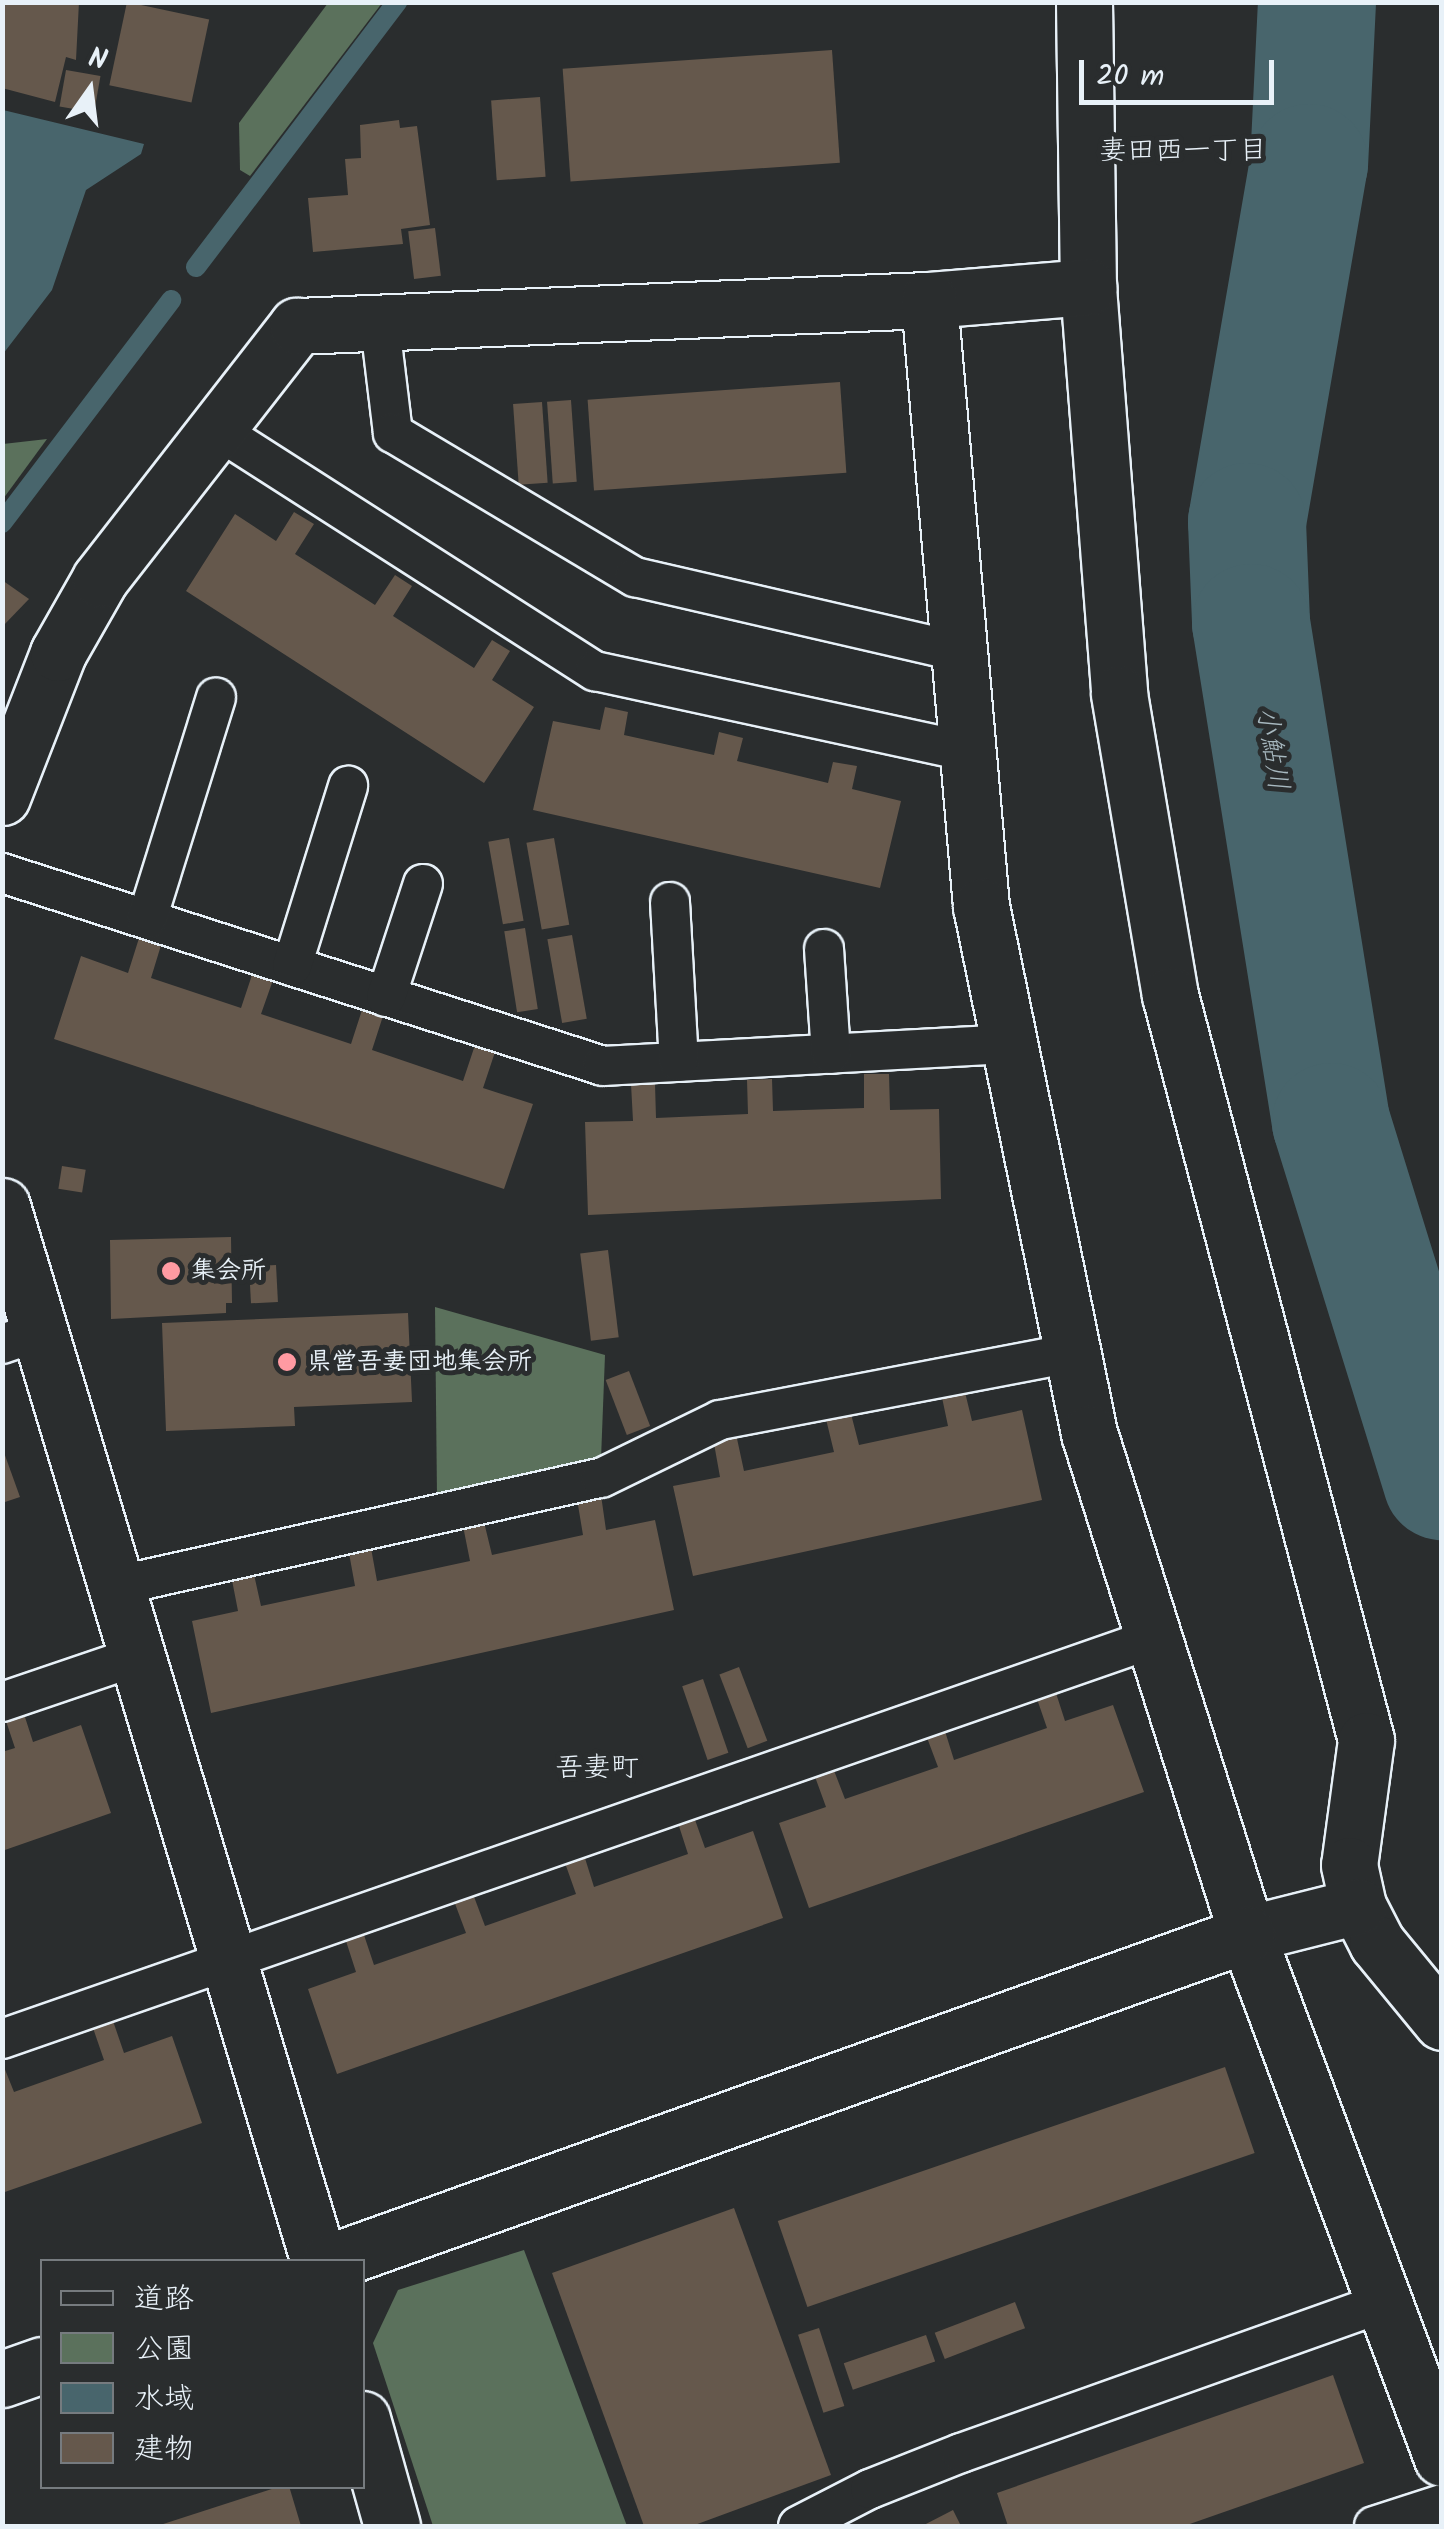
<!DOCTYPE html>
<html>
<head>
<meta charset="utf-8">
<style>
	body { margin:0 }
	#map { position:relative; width:1444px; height:2529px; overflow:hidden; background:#2a2d2e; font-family:Kalam,"Klee One",sans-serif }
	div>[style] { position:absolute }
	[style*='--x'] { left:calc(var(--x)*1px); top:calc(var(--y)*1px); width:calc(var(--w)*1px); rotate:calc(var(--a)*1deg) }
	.green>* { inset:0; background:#5b715c }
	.water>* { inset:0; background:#48656c }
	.stream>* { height:20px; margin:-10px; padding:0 10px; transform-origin:10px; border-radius:10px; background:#48656c }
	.river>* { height:118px; margin:-59px; padding:0 59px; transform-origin:59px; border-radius:59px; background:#48656c }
	.building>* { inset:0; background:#65584c; transform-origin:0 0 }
	.roads { filter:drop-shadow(2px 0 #e8f1f8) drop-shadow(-2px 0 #e8f1f8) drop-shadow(0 2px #e8f1f8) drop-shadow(0 -2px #e8f1f8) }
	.service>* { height:38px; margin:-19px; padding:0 19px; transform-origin:19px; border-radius:19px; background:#2a2d2e }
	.minor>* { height:55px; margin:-27.5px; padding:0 27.5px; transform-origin:27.5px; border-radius:27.5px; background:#2a2d2e }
	.tertiary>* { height:55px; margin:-27.5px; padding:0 27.5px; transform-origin:27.5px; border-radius:27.5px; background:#2a2d2e }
	.dots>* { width:28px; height:28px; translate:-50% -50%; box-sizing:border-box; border:5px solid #2a2d2e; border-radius:50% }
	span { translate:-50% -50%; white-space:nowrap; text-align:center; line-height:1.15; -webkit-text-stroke:10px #2a2d2e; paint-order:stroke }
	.poi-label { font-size:25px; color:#e8f1f8; font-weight:700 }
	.left { translate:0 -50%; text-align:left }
	.neighbourhood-label { font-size:28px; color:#e8f1f8 }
	.water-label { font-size:28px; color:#a8b9c0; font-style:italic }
	.frame { position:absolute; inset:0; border:5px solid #e8f1f8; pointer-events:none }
	.legend { position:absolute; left:40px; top:2259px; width:325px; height:230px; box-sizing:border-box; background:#2a2d2e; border:2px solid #767b7f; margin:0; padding:12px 18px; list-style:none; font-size:30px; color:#e8f1f8 }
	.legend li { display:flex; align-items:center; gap:20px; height:50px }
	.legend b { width:50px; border:2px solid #767b7f }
	.north { position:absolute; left:40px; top:40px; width:100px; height:100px; -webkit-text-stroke:8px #2a2d2e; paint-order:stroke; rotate:14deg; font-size:28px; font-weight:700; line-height:40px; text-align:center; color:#e8f1f8 }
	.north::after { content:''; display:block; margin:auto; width:35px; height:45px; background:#e8f1f8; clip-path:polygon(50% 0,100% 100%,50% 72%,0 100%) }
	.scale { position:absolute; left:1079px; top:60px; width:195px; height:45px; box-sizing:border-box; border:5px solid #e8f1f8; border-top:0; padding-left:12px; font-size:30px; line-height:35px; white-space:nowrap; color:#e8f1f8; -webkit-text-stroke:8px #2a2d2e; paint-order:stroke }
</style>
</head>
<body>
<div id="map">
	<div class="green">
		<i style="clip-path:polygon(328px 3px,382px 3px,250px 176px,240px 170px,239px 123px)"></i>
		<i style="clip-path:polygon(47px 439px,3px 499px,3px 444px)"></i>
		<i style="clip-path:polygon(435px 1307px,605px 1355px,601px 1459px,437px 1497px)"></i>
		<i style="clip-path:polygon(524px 2250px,627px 2526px,433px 2526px,373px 2343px,398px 2290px)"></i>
	</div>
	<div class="water">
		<i style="clip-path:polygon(3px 110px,144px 144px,141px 154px,86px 190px,52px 290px,3px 354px)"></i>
	</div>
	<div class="stream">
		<i style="--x:196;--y:267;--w:333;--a:-52.8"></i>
		<i style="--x:2;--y:523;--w:280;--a:-52.8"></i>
	</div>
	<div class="river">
		<i style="--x:1317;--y:2;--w:161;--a:92.8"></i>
		<i style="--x:1309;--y:163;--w:364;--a:99.8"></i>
		<i style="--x:1247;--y:522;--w:101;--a:87.7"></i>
		<i style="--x:1251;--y:623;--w:505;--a:80.89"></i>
		<i style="--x:1331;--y:1122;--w:376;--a:72.8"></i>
	</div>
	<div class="building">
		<i style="clip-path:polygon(2px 2px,79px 2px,76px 60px,66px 57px,55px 102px,2px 88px)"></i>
		<i style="left:127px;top:2px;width:84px;height:85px;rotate:12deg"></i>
		<i style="left:832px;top:50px;width:113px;height:270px;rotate:86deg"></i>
		<i style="left:66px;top:70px;width:35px;height:37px;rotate:10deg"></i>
		<i style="left:540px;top:97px;width:80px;height:49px;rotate:86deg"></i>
		<i style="clip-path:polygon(399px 120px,400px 128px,417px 126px,430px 225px,401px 229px,403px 244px,313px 252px,308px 198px,348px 195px,345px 159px,361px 158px,360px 125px)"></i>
		<i style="left:435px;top:228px;width:48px;height:27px;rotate:83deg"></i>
		<i style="left:840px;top:382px;width:91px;height:253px;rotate:86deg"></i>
		<i style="left:571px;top:400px;width:82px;height:24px;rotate:86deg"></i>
		<i style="left:542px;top:402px;width:81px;height:29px;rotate:86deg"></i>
		<i style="clip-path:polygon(294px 512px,314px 524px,295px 554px,375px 605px,395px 575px,412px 586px,393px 616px,474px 668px,492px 640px,510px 651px,492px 680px,534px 707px,484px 783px,186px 591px,235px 514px,276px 541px)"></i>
		<i style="clip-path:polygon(2px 580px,29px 599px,2px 627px)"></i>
		<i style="clip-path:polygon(605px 707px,628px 712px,624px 735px,714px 755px,719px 732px,743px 738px,737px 761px,828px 783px,833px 762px,857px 766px,852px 789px,901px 801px,880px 888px,533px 810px,553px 721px,600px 730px)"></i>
		<i style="left:509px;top:838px;width:84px;height:21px;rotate:80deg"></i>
		<i style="left:554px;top:838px;width:88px;height:28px;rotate:80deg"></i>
		<i style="left:525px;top:928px;width:82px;height:21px;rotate:81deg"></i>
		<i style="clip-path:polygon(140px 935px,162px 942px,151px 978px,241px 1008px,253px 972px,273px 980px,261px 1014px,351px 1044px,362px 1010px,383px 1016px,372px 1050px,463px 1081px,475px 1045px,495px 1052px,483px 1088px,533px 1104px,504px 1189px,54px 1039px,81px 956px,128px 973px)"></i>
		<i style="left:572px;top:935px;width:85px;height:25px;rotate:80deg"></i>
		<i style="clip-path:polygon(864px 1074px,889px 1074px,890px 1110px,939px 1109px,941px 1199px,588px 1215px,585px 1122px,633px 1121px,631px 1084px,655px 1084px,656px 1118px,748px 1114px,747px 1080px,772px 1079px,773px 1111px,864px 1108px)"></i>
		<i style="left:62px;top:1166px;width:24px;height:23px;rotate:9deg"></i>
		<i style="clip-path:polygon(231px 1237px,232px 1303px,226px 1303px,226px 1313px,111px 1319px,110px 1240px)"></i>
		<i style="left:608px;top:1250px;width:88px;height:28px;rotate:83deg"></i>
		<i style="left:276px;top:1265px;width:37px;height:27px;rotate:87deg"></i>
		<i style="clip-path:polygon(408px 1313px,412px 1402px,294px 1407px,295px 1426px,166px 1431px,162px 1323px)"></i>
		<i style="left:629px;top:1371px;width:59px;height:25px;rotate:69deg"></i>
		<i style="clip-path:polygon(963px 1384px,972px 1421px,1022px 1410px,1042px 1500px,693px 1576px,673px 1486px,720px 1477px,713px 1438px,736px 1434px,744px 1471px,834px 1452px,825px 1415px,850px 1410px,859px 1445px,948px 1426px,940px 1388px)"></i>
		<i style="clip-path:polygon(2px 1447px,20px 1497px,2px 1503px)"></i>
		<i style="clip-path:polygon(601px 1495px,606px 1530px,655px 1520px,674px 1610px,211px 1713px,192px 1621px,238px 1611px,231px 1575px,253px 1570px,261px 1606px,355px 1586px,349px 1553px,371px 1548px,377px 1581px,470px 1561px,463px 1526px,484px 1522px,492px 1555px,583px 1535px,577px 1499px)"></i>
		<i style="left:739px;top:1667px;width:79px;height:21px;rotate:69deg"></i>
		<i style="left:703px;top:1679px;width:78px;height:22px;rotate:71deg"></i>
		<i style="clip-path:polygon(1055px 1690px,1065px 1721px,1113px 1705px,1144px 1792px,809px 1908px,779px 1823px,826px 1807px,814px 1774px,833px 1768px,845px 1799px,938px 1767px,926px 1735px,944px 1728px,954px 1760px,1047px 1728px,1036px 1696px)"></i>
		<i style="clip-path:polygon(24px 1714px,33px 1742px,81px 1725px,111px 1813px,2px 1851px,2px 1752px,15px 1748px,6px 1721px)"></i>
		<i style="clip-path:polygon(694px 1817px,705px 1848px,753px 1831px,783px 1918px,337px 2074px,308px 1989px,356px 1972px,345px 1938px,363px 1932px,374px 1965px,466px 1933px,454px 1901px,473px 1894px,485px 1926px,576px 1894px,565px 1863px,584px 1855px,594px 1887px,688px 1854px,678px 1823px)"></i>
		<i style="clip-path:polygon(113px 2021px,124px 2053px,172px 2036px,202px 2123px,2px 2193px,2px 2062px,14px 2092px,104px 2060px,93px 2028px)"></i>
		<i style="left:1225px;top:2067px;width:91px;height:473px;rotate:71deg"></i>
		<i style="clip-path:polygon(734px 2208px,831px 2475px,692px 2526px,644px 2526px,552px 2273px)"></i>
		<i style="left:1015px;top:2302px;width:28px;height:86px;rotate:69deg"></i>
		<i style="left:819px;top:2328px;width:82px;height:22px;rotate:72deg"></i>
		<i style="left:926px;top:2335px;width:28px;height:87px;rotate:71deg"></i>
		<i style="clip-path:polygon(1333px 2375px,1364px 2463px,1184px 2526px,1008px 2526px,997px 2493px)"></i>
		<i style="clip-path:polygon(289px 2486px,301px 2526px,157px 2526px,281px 2486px)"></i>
		<i style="clip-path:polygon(953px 2510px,961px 2526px,922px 2526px)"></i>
	</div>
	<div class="roads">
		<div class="service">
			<i style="--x:380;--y:326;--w:108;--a:83.1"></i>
			<i style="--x:393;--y:433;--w:282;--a:30.8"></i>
			<i style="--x:635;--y:577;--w:328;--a:13"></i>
			<i style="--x:216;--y:429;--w:450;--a:32.6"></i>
			<i style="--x:595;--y:671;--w:378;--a:12.2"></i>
			<i style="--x:2;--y:873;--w:631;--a:17.8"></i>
			<i style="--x:603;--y:1066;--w:404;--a:-3.1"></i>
			<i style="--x:670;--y:902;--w:160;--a:86.8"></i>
			<i style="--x:147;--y:919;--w:232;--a:-72.7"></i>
			<i style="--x:824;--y:949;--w:105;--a:86.2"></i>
			<i style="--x:292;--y:966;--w:189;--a:-72.7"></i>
			<i style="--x:386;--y:997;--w:119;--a:-71.9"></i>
			<i style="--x:2;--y:1344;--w:36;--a:-19"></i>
			<i style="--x:116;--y:1586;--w:497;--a:-12.6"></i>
			<i style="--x:601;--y:1478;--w:132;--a:-26"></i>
			<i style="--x:720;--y:1420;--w:357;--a:-10.8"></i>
			<i style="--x:2;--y:1702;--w:143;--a:-18.8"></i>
			<i style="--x:2;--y:2039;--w:1220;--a:-19.19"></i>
			<i style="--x:798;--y:2526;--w:81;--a:-27.2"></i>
			<i style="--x:870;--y:2489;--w:98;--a:-21.6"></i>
			<i style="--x:961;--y:2453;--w:447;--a:-19.6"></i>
			<i style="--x:1374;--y:2526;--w:71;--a:-17.9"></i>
		</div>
		<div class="minor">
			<i style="--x:1084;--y:2;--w:285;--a:89.2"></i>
			<i style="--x:1088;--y:287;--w:408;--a:85.6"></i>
			<i style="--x:1119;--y:694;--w:305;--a:80.4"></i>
			<i style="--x:1170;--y:995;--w:770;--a:75.26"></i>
			<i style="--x:1366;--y:1740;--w:126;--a:97.7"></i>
			<i style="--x:1349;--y:1865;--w:42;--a:77.6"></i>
			<i style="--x:1358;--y:1906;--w:42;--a:62.8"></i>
			<i style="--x:1377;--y:1943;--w:102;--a:50.6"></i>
			<i style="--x:929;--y:300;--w:160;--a:-4.7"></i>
			<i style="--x:1247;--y:1934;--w:114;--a:-14.2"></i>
		</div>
		<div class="tertiary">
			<i style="--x:2;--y:797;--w:155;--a:-68.7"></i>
			<i style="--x:58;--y:653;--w:85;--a:-60.4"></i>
			<i style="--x:100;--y:579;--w:321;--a:-52.1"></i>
			<i style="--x:297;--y:326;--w:633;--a:-2.36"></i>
			<i style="--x:929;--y:300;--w:608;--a:85.1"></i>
			<i style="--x:981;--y:906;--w:538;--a:78.42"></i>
			<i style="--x:1089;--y:1433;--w:525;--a:72.5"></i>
			<i style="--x:1247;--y:1934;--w:559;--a:69.59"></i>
			<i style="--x:2;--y:1206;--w:1103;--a:73.29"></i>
			<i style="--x:330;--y:2262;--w:974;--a:-19.68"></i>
			<i style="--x:2;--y:2379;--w:42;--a:-19.3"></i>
			<i style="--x:362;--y:2419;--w:111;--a:74.3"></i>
		</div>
	</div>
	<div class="dots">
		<i style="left:171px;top:1271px;background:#ff9aa2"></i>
		<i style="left:287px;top:1362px;background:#ff9aa2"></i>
	</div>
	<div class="poi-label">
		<span class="left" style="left:191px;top:1271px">集会所</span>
		<span class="left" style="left:307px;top:1362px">県営吾妻団地集会所</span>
	</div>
	<div class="neighbourhood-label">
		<span style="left:1183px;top:152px">妻田西一丁目</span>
		<span style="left:597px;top:1769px">吾妻町</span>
	</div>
	<div class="water-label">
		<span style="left:1271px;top:749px;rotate:81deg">小鮎川</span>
	</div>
	<div class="frame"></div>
	<ul class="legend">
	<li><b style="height:12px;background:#2a2d2e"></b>道路</li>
	<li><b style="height:28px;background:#5b715c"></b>公園</li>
	<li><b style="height:28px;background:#48656c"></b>水域</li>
	<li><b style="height:28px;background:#65584c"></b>建物</li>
	</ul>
	<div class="north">N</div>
	<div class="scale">20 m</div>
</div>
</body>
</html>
